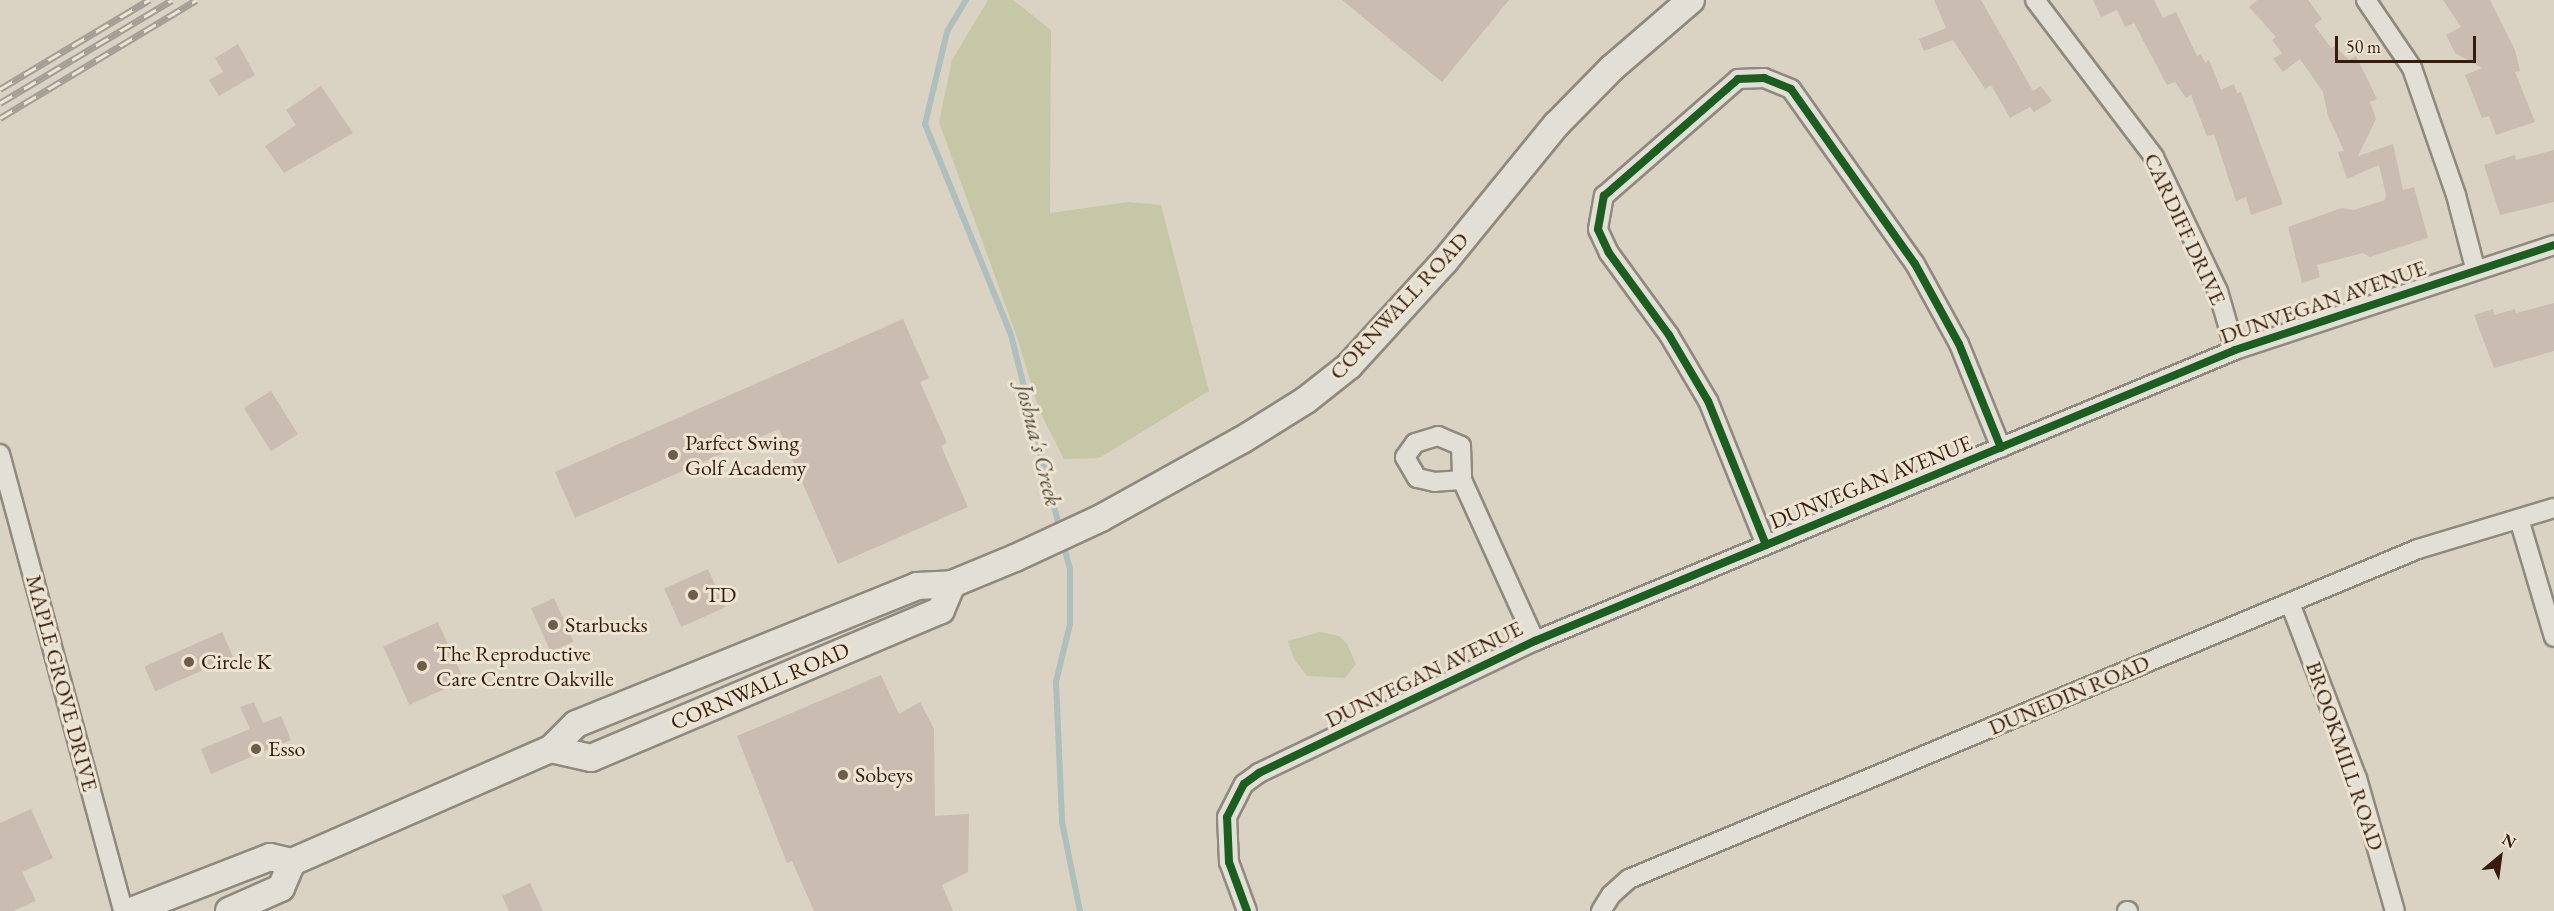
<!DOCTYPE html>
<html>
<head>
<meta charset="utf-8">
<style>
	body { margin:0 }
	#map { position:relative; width:2554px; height:911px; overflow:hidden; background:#dad3c3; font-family:"EB Garamond",serif }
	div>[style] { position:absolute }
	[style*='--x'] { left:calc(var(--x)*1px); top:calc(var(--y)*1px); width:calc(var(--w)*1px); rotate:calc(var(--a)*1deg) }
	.green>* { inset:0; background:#c6c7a6 }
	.stream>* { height:6px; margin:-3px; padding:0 3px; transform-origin:3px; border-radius:3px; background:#aebfbe }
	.building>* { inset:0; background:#cabcb1; transform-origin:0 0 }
	.roads { filter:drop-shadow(2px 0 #90897e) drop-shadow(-2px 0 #90897e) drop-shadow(0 2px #90897e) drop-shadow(0 -2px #90897e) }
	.street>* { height:18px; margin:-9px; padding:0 9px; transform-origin:9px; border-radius:9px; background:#e2dfd7 }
	.secondary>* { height:26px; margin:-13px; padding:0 13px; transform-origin:13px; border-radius:13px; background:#e2dfd7 }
	.rail>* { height:7px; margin-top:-3.5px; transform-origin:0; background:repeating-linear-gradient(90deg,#ede5d2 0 14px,#a39d96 0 28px); box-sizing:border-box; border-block:2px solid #a39d96 }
	.cycleway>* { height:8px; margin:-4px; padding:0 4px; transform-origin:4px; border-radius:4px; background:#1b5e20 }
	.dots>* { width:16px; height:16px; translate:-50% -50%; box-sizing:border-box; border:3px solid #ede5d2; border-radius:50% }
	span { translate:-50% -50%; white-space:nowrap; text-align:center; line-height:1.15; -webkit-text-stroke:6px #ede5d2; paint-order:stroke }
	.street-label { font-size:22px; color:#371c0d }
	.poi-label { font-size:22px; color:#371c0d }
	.left { translate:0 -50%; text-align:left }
	.water-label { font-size:24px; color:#554a42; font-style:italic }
	.north { position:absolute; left:2470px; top:827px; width:60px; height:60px; -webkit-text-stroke:4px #ede5d2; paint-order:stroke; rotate:29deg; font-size:16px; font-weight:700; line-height:24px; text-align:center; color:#371c0d }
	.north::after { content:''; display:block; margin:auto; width:21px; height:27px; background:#371c0d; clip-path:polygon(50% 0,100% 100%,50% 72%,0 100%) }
	.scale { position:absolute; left:2335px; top:36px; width:141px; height:27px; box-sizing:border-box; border:3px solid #371c0d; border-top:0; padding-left:8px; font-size:18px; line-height:21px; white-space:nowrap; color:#371c0d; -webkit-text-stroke:4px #ede5d2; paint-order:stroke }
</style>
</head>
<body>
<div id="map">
	<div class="green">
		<i style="clip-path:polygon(988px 0,1013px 0,1051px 30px,1050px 213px,1128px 202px,1161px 205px,1209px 391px,1099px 458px,1064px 459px,1039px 410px,1017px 337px,939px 122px,952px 60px)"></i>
		<i style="clip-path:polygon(1320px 632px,1339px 636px,1347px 644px,1356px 664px,1345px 678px,1307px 676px,1294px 659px,1288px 641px)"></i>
	</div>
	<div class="stream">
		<i style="--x:966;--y:0;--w:37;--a:121"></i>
		<i style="--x:947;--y:32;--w:95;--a:103.4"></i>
		<i style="--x:925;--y:124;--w:228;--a:67.8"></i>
		<i style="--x:1011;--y:335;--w:201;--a:75.9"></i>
		<i style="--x:1063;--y:543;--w:28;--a:75"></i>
		<i style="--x:1070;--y:570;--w:54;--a:90"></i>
		<i style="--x:1070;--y:624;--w:60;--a:103.6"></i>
		<i style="--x:1056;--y:682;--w:140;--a:87.5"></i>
		<i style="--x:1062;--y:822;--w:91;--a:78.6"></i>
	</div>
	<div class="building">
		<i style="clip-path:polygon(1342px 0,1509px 0,1442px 82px)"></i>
		<i style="clip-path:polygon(1934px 0,1981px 0,2033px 91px,2041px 86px,2052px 101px,2034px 112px,2030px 107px,2010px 118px,1991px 85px,1985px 89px,1953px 40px,1924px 51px,1919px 39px,1946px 28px)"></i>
		<i style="clip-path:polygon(2093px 0,2154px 0,2163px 18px,2176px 12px,2197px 56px,2201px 54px,2205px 63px,2209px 60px,2221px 90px,2234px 84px,2237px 93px,2241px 92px,2283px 204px,2251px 215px,2246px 197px,2236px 201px,2214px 134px,2207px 136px,2191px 95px,2186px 98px,2175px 82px,2167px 85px,2134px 23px,2125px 27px,2117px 10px,2101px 17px)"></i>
		<i style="clip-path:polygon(2257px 0,2308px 0,2322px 19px,2314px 25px,2331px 48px,2335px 46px,2349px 60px,2356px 56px,2377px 99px,2370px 102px,2376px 119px,2358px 156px,2393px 144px,2403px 190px,2414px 187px,2428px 238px,2370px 257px,2363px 253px,2317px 265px,2320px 277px,2302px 283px,2288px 227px,2342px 208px,2354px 210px,2385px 200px,2386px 195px,2379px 165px,2347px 179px,2338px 152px,2344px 151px,2328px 116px,2323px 92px,2300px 59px,2283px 72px,2273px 59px,2282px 53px,2272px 40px,2276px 37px,2249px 7px)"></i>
		<i style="clip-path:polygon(2443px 0,2490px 0,2515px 50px,2520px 71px,2515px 72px,2535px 122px,2496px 135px,2489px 116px,2482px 118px,2465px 75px,2482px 68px,2455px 53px,2446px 35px,2461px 27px)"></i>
		<i style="clip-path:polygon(238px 44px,255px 75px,219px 96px,209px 80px,223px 72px,215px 58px)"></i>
		<i style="clip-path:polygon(321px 86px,353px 133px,284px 173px,265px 146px,296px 125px,286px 110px)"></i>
		<i style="clip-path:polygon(2554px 150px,2554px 202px,2500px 215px,2484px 165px,2515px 155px,2516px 160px)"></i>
		<i style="clip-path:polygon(2554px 303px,2554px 351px,2494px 368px,2474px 315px,2493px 309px,2494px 315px,2515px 309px,2516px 313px)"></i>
		<i style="clip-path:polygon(903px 319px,929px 378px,920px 382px,947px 443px,941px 446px,968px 507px,838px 564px,779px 429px,575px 518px,555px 472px)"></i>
		<i style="left:271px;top:391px;width:51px;height:32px;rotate:58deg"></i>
		<i style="left:708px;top:569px;width:42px;height:48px;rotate:66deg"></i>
		<i style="left:554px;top:598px;width:48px;height:25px;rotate:66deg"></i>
		<i style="left:438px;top:622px;width:64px;height:60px;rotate:66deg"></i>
		<i style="left:222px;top:632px;width:27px;height:85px;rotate:66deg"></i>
		<i style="clip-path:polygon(881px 675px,899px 714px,920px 702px,934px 729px,935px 816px,969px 814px,968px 872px,942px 885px,953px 911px,814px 911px,792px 861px,787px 863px,737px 736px)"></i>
		<i style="clip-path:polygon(254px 702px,263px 723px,281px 716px,291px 740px,211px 774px,201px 749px,250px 729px,240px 707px)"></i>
		<i style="clip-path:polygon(31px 809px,53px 858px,22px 872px,36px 901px,13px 911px,0 911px,0 823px)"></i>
		<i style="clip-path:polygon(530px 883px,543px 911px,509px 911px,502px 896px)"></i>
	</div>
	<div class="roads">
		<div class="street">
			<i style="--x:2035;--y:0;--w:197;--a:52.8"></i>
			<i style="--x:2154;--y:157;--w:148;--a:64.5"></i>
			<i style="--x:2218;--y:291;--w:61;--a:73.9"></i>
			<i style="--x:2366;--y:0;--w:82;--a:55.9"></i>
			<i style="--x:2412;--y:68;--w:134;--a:70.9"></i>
			<i style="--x:2456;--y:195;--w:75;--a:75.4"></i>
			<i style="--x:0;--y:454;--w:473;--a:74.9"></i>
			<i style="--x:1462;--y:480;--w:27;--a:176"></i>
			<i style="--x:1435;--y:482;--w:18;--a:-167"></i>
			<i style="--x:1417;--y:478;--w:24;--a:-120"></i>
			<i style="--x:1405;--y:457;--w:17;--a:-54"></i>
			<i style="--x:1415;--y:443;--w:24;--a:-17"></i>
			<i style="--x:1438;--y:436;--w:25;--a:23"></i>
			<i style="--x:1461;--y:446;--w:34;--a:88"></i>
			<i style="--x:1462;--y:480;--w:177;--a:65.6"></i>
			<i style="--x:2519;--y:519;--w:123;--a:73.5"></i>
			<i style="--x:1766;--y:545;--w:155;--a:-111.9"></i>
			<i style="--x:1708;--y:401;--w:77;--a:-120.6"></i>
			<i style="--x:1669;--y:335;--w:102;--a:-126.2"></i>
			<i style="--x:1609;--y:253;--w:26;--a:-115"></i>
			<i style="--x:1598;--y:229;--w:34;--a:-80"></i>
			<i style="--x:1604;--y:196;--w:178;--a:-41.1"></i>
			<i style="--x:1738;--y:79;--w:26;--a:-2"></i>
			<i style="--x:1764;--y:78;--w:29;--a:22"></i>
			<i style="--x:1791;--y:89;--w:214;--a:54.7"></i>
			<i style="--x:1915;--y:264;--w:91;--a:61.2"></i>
			<i style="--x:1959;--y:344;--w:112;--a:68"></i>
			<i style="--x:2290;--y:603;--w:187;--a:69.1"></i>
			<i style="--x:2357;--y:778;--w:138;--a:74.1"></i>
			<i style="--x:1247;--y:911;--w:52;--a:-110.2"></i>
			<i style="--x:1229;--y:862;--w:45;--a:-92.5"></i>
			<i style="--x:1227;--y:817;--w:37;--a:-63"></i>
			<i style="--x:1244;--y:784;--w:19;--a:-36"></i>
			<i style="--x:1259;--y:773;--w:306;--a:-25.6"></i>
			<i style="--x:1535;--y:641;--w:758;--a:-22.57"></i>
			<i style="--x:2235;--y:350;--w:336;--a:-18.2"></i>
			<i style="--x:1601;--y:911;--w:19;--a:-58"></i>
			<i style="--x:1611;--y:895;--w:24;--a:-42"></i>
			<i style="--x:1629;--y:879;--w:855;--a:-22.7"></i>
			<i style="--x:2418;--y:549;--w:142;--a:-16.8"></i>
			<i style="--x:2127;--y:911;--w:1;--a:0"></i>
		</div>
		<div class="secondary">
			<i style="--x:551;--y:749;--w:41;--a:12.7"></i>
			<i style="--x:591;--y:758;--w:380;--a:-22.9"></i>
			<i style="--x:941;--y:610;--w:28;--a:-67"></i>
			<i style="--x:131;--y:911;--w:149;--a:-21.2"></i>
			<i style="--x:270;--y:857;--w:23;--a:13"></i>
			<i style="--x:292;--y:862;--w:283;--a:-23.6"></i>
			<i style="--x:551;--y:749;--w:35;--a:-45"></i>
			<i style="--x:576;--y:724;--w:368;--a:-22"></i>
			<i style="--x:917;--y:586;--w:35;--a:-3"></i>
			<i style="--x:952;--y:584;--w:68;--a:-22.4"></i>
			<i style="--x:1015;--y:558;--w:95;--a:-24.9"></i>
			<i style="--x:1101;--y:518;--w:161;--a:-29"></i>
			<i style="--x:1242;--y:440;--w:75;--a:-32"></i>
			<i style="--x:1306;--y:400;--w:55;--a:-38.3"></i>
			<i style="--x:1349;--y:366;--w:142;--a:-47.6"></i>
			<i style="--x:1445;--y:261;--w:176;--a:-50.8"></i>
			<i style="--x:1556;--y:125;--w:80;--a:-45.5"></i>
			<i style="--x:1612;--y:68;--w:104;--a:-40.7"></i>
			<i style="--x:229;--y:911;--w:57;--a:-23.9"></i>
			<i style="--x:281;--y:888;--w:28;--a:-67"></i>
		</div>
	</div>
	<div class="rail">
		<i style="--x:0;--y:89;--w:174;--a:-30.9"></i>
		<i style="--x:0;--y:103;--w:200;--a:-30.9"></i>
		<i style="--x:0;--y:118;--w:229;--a:-31"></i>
	</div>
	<div class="cycleway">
		<i style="--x:1766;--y:545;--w:155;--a:-111.9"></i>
		<i style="--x:1708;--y:401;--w:77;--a:-120.6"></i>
		<i style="--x:1669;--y:335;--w:102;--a:-126.2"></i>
		<i style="--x:1609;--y:253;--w:26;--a:-115"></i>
		<i style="--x:1598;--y:229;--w:34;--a:-80"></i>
		<i style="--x:1604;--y:196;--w:178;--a:-41.1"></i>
		<i style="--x:1738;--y:79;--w:26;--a:-2"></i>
		<i style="--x:1764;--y:78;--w:29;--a:22"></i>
		<i style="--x:1791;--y:89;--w:214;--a:54.7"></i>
		<i style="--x:1915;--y:264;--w:91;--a:61.2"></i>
		<i style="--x:1959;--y:344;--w:112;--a:68"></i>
		<i style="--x:1247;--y:911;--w:52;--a:-110.2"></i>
		<i style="--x:1229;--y:862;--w:45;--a:-92.5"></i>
		<i style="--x:1227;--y:817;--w:37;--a:-63"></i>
		<i style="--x:1244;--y:784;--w:19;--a:-36"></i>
		<i style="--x:1259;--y:773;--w:306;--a:-25.6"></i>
		<i style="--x:1535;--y:641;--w:758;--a:-22.57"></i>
		<i style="--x:2235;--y:350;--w:336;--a:-18.2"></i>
	</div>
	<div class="dots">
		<i style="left:673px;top:455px;background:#705c4d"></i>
		<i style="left:693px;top:595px;background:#705c4d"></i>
		<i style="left:553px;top:625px;background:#705c4d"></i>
		<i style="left:189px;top:662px;background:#705c4d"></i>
		<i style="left:422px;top:666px;background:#705c4d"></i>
		<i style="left:256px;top:749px;background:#705c4d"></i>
		<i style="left:843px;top:775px;background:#705c4d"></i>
	</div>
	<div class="street-label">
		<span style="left:2185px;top:229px;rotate:65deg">CARDIFF DRIVE</span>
		<span style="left:2323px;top:302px;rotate:-19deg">DUNVEGAN AVENUE</span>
		<span style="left:1399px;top:306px;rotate:-47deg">CORNWALL ROAD</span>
		<span style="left:1871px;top:482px;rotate:-22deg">DUNVEGAN AVENUE</span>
		<span style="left:1424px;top:674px;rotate:-26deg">DUNVEGAN AVENUE</span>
		<span style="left:62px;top:683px;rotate:75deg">MAPLE GROVE DRIVE</span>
		<span style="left:760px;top:686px;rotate:-23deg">CORNWALL ROAD</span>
		<span style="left:2069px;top:695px;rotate:-23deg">DUNEDIN ROAD</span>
		<span style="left:2345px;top:756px;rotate:71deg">BROOKMILL ROAD</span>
	</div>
	<div class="poi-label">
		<span class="left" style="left:685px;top:455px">Parfect Swing<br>Golf Academy</span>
		<span class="left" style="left:705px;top:595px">TD</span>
		<span class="left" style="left:565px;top:625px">Starbucks</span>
		<span class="left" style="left:436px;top:666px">The Reproductive<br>Care Centre Oakville</span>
		<span class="left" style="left:201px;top:662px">Circle K</span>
		<span class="left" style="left:268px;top:749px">Esso</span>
		<span class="left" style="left:855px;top:775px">Sobeys</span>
	</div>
	<div class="water-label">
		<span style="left:1039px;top:445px;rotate:76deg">Joshua's Creek</span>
	</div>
	<div class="north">N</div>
	<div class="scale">50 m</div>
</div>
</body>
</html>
